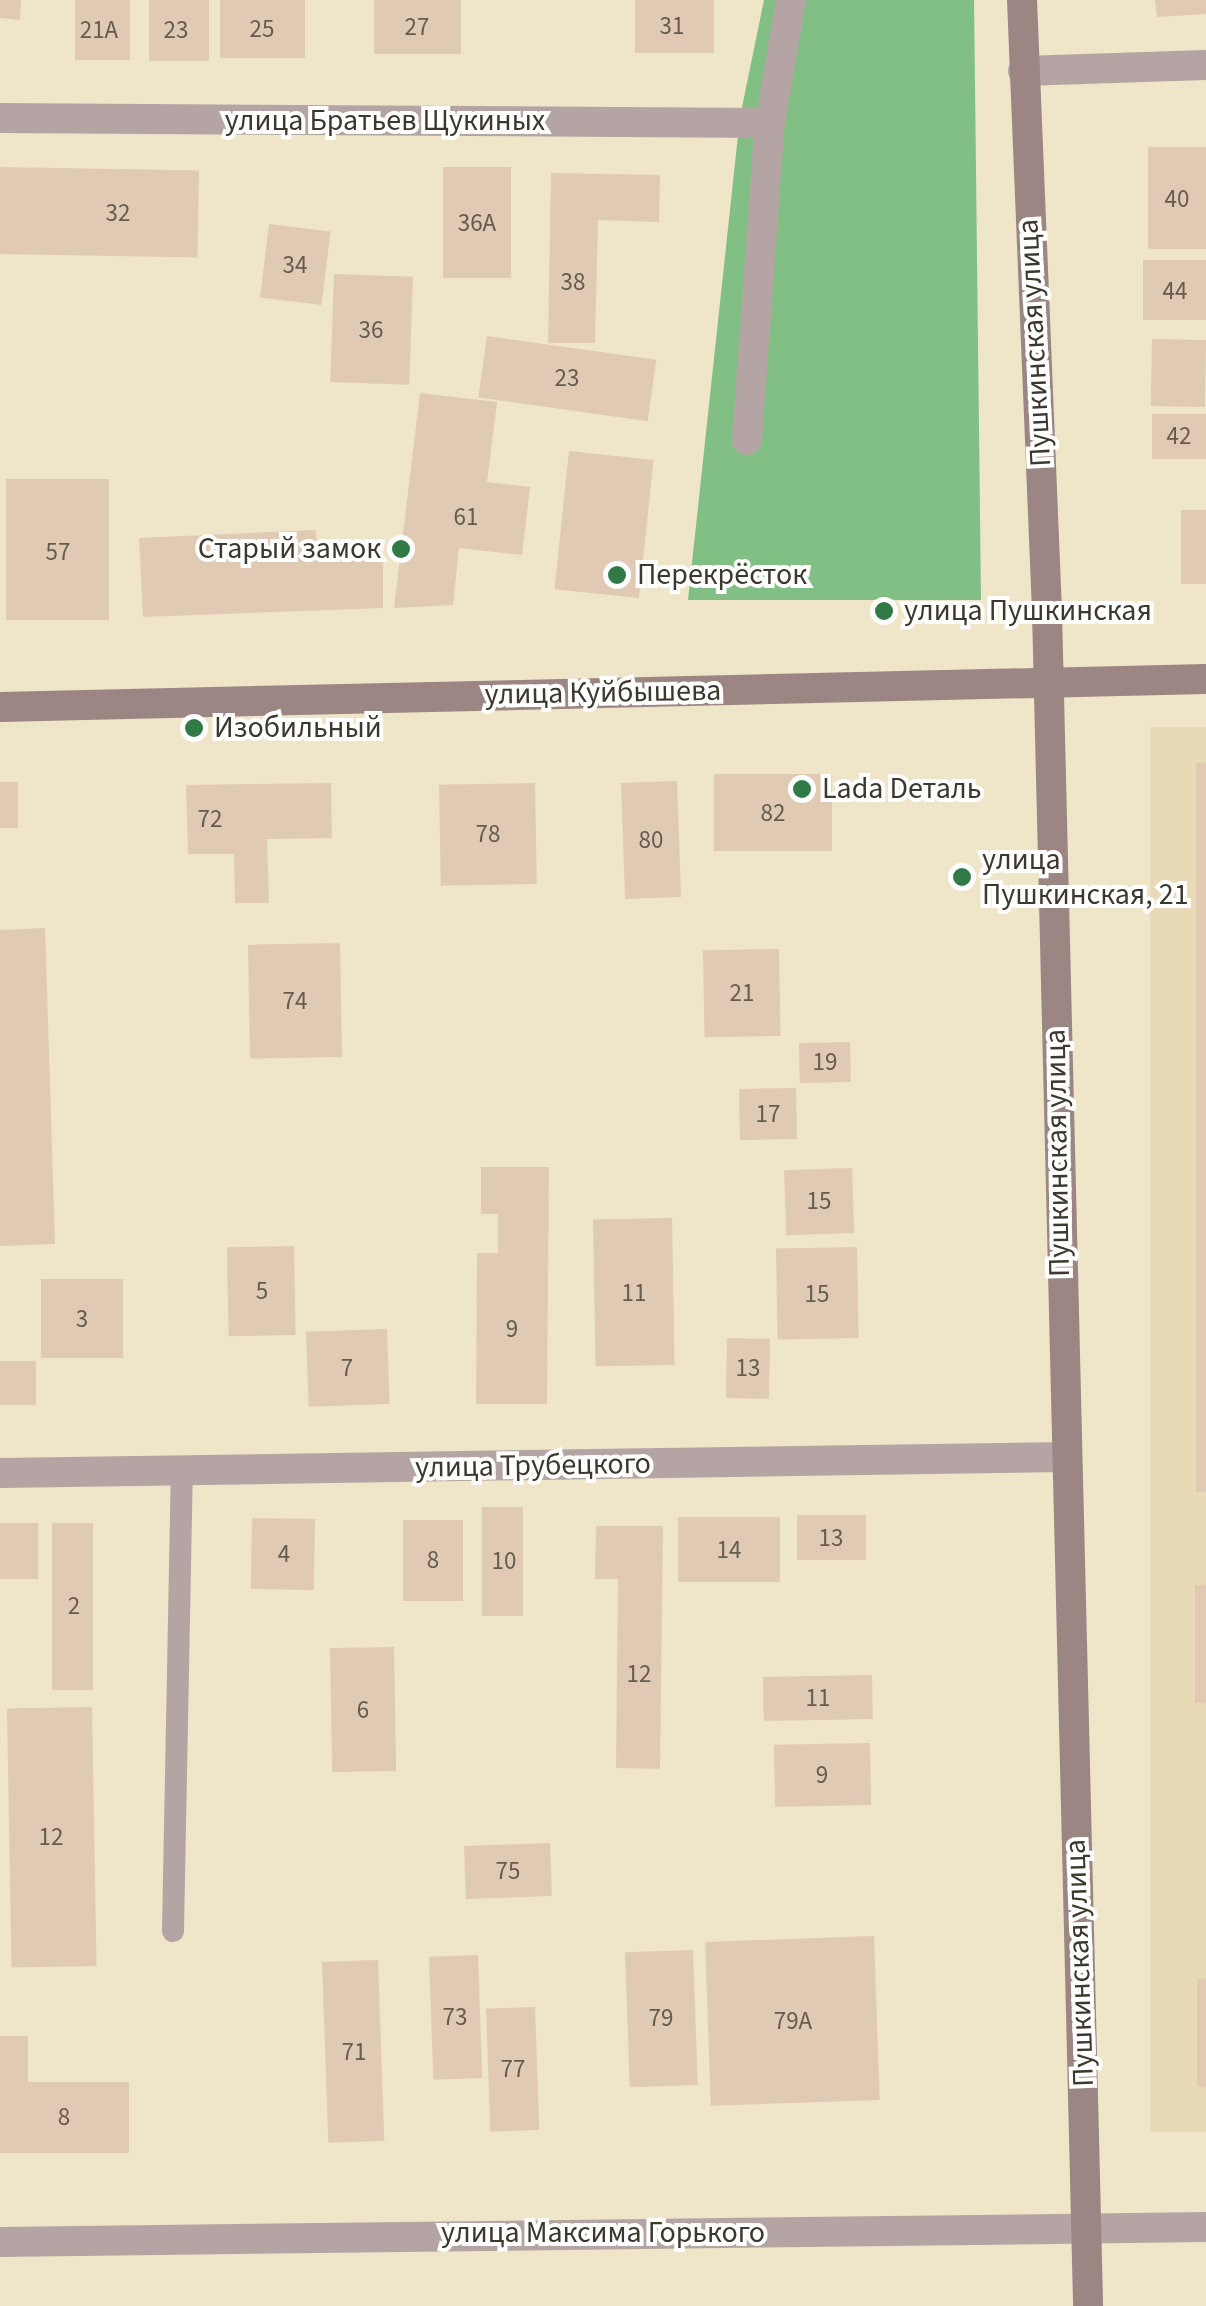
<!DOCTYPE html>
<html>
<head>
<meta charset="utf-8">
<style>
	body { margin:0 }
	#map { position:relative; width:1206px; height:2306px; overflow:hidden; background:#efe5c9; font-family:"Source Sans 3",sans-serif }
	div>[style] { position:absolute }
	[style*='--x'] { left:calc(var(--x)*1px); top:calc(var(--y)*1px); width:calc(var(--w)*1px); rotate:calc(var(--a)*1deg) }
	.built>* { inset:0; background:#e8dab7; transform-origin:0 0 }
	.forest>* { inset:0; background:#82bf85 }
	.building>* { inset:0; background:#e0cab4; transform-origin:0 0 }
	.lane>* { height:22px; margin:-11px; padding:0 11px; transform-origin:11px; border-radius:11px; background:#b4a5a4 }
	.street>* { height:30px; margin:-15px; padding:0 15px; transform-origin:15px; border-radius:15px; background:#b4a5a4 }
	.secondary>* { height:30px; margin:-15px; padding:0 15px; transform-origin:15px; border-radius:15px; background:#9b8684 }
	.dots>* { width:28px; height:28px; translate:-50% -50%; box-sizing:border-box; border:5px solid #fff; border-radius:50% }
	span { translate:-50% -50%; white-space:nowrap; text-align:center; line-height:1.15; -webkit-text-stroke:8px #fff; paint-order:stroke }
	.number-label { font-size:25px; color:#655c4f }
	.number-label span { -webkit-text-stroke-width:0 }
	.street-label { font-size:30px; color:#3c382d }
	.poi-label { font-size:30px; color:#3c382d }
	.right { translate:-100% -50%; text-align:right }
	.left { translate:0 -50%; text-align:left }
</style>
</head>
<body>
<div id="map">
	<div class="built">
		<i style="left:1206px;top:727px;width:1405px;height:56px;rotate:90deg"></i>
	</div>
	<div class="forest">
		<i style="clip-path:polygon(764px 0,974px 0,981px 600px,688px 600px,740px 117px)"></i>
	</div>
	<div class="building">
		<i style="clip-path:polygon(0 0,21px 0,20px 20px,0 18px)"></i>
		<i style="left:75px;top:0;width:55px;height:60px"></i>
		<i style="left:149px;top:0;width:60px;height:61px"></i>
		<i style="left:220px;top:0;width:85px;height:58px"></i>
		<i style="left:374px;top:0;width:87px;height:54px"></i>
		<i style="left:635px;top:0;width:79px;height:53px"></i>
		<i style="clip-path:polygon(1155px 0,1206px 0,1206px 14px,1157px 17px)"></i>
		<i style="left:1206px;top:147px;width:102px;height:58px;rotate:90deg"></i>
		<i style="left:0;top:167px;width:199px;height:87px;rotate:1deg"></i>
		<i style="left:443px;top:167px;width:68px;height:111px"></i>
		<i style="clip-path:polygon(551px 173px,660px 175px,659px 222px,598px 220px,595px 343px,548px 343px)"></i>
		<i style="left:269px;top:224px;width:62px;height:74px;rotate:7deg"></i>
		<i style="left:1206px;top:260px;width:60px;height:63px;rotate:90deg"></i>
		<i style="left:334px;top:274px;width:79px;height:108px;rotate:2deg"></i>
		<i style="left:487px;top:336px;width:171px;height:62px;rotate:8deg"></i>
		<i style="left:1152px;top:339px;width:54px;height:67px;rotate:1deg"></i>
		<i style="clip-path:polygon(420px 393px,497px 402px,487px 482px,530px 487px,522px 555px,459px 548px,453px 605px,394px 608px)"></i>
		<i style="left:1152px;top:414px;width:54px;height:45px"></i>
		<i style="left:569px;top:451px;width:85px;height:139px;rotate:6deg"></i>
		<i style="left:109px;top:479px;width:141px;height:103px;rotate:90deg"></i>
		<i style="left:1181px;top:510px;width:25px;height:74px"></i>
		<i style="clip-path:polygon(316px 530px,317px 559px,383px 559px,383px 608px,143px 617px,139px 538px)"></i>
		<i style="left:1196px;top:763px;width:10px;height:729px"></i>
		<i style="left:832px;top:774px;width:77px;height:118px;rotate:90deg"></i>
		<i style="left:677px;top:781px;width:116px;height:56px;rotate:88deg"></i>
		<i style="left:0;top:782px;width:18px;height:46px"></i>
		<i style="clip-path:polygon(331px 783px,332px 838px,267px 839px,269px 903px,235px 903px,234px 854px,188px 854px,186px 785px)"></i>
		<i style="left:535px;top:783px;width:101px;height:96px;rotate:89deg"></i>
		<i style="clip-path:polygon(45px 928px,55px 1244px,0 1246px,0 930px)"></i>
		<i style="left:340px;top:943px;width:114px;height:92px;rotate:89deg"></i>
		<i style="left:779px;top:949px;width:87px;height:76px;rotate:89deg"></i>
		<i style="left:850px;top:1042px;width:40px;height:51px;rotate:89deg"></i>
		<i style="left:796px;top:1088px;width:51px;height:57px;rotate:89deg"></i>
		<i style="clip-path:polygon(481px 1167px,549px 1167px,547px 1404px,476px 1404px,477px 1253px,498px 1253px,498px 1214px,481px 1214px)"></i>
		<i style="left:852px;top:1168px;width:65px;height:68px;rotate:88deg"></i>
		<i style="left:672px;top:1218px;width:147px;height:79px;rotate:89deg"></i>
		<i style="left:294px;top:1246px;width:89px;height:67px;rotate:89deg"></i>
		<i style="left:857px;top:1247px;width:91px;height:81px;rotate:89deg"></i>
		<i style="left:123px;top:1279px;width:79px;height:82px;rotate:90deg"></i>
		<i style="left:387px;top:1329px;width:75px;height:81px;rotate:88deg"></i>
		<i style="left:727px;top:1338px;width:43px;height:60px;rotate:1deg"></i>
		<i style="left:0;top:1361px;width:36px;height:44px"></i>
		<i style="left:482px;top:1507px;width:41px;height:109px"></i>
		<i style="left:797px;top:1515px;width:69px;height:45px"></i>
		<i style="left:780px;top:1517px;width:65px;height:102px;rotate:90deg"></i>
		<i style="left:252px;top:1518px;width:63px;height:71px;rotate:1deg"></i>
		<i style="left:403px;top:1520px;width:60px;height:81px"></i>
		<i style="left:0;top:1523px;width:38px;height:56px"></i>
		<i style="left:52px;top:1523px;width:41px;height:167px"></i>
		<i style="clip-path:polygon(596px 1526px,663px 1526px,660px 1769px,616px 1768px,618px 1579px,595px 1579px)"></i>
		<i style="left:1195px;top:1585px;width:11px;height:118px"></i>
		<i style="left:394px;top:1647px;width:124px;height:64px;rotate:89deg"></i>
		<i style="left:872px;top:1675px;width:44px;height:109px;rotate:89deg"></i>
		<i style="left:92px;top:1707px;width:259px;height:85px;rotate:89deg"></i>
		<i style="left:870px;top:1743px;width:62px;height:96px;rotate:89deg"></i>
		<i style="left:550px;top:1843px;width:53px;height:86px;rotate:88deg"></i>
		<i style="left:874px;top:1936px;width:164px;height:169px;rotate:88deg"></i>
		<i style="left:693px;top:1950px;width:135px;height:68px;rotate:88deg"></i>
		<i style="left:478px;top:1955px;width:123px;height:49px;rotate:88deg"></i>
		<i style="left:378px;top:1960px;width:181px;height:56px;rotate:88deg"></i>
		<i style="left:1197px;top:1979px;width:9px;height:108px"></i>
		<i style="left:535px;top:2007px;width:123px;height:49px;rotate:88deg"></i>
		<i style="clip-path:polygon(0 2036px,28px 2036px,28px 2082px,129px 2082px,129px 2153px,0 2153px)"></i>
	</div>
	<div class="lane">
		<i style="--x:173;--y:1931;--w:461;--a:-88.9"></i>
	</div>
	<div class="street">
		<i style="--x:1023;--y:71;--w:183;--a:-1.9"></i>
		<i style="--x:0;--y:118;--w:770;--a:0.37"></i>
		<i style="--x:747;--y:440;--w:318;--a:-85.9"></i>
		<i style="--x:770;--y:123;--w:125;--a:-80.3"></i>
		<i style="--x:0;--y:1473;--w:1066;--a:-0.86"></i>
		<i style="--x:0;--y:2242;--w:1206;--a:-0.71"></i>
	</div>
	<div class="secondary">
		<i style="--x:1022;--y:0;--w:613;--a:87.66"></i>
		<i style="--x:1047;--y:612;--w:1694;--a:88.61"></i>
		<i style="--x:0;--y:707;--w:1206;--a:-1.33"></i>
	</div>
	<div class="dots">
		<i style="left:401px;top:549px;background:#307a48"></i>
		<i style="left:617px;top:575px;background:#307a48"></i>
		<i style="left:884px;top:611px;background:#307a48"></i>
		<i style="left:194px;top:728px;background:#307a48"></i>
		<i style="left:802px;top:789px;background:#307a48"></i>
		<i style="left:962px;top:877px;background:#307a48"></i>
	</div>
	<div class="number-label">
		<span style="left:672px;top:26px">31</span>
		<span style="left:417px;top:27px">27</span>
		<span style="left:262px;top:29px">25</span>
		<span style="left:99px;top:30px">21А</span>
		<span style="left:176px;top:30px">23</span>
		<span style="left:1177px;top:199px">40</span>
		<span style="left:118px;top:213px">32</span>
		<span style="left:477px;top:223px">36А</span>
		<span style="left:295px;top:265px">34</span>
		<span style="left:573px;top:282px">38</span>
		<span style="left:1175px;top:291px">44</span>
		<span style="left:371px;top:330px">36</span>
		<span style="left:567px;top:378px">23</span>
		<span style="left:1179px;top:436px">42</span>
		<span style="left:466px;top:517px">61</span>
		<span style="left:58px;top:552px">57</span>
		<span style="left:773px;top:813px">82</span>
		<span style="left:210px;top:819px">72</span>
		<span style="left:488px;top:834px">78</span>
		<span style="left:651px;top:840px">80</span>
		<span style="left:742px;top:993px">21</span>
		<span style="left:295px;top:1001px">74</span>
		<span style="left:825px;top:1062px">19</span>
		<span style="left:768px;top:1114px">17</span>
		<span style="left:819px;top:1201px">15</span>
		<span style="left:262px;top:1291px">5</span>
		<span style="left:634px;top:1293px">11</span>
		<span style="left:817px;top:1294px">15</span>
		<span style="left:82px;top:1319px">3</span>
		<span style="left:512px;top:1329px">9</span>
		<span style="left:347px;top:1368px">7</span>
		<span style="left:748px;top:1368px">13</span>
		<span style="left:831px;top:1538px">13</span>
		<span style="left:729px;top:1550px">14</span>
		<span style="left:284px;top:1554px">4</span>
		<span style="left:433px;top:1560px">8</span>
		<span style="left:504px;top:1561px">10</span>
		<span style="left:74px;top:1606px">2</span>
		<span style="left:639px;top:1674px">12</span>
		<span style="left:818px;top:1698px">11</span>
		<span style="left:363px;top:1710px">6</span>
		<span style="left:822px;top:1775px">9</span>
		<span style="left:51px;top:1837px">12</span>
		<span style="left:508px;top:1871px">75</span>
		<span style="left:455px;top:2017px">73</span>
		<span style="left:661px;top:2018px">79</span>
		<span style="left:793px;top:2021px">79А</span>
		<span style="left:354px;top:2052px">71</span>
		<span style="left:513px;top:2069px">77</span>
		<span style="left:64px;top:2117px">8</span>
	</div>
	<div class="street-label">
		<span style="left:385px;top:121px">улица Братьев Щукиных</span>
		<span style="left:1035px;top:343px;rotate:-93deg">Пушкинская улица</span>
		<span style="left:603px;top:693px;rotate:-1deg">улица Куйбышева</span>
		<span style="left:1058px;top:1153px;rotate:-91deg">Пушкинская улица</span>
		<span style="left:533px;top:1466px;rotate:-1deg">улица Трубецкого</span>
		<span style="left:1080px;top:1963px;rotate:-92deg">Пушкинская улица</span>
		<span style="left:603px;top:2233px">улица Максима Горького</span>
	</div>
	<div class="poi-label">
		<span class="right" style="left:381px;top:549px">Старый замок</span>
		<span class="left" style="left:637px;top:575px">Перекрёсток</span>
		<span class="left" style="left:904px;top:611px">улица Пушкинская</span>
		<span class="left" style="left:214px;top:728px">Изобильный</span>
		<span class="left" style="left:822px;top:789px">Lada Dеталь</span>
		<span class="left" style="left:982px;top:877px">улица<br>Пушкинская, 21</span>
	</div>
</div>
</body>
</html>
